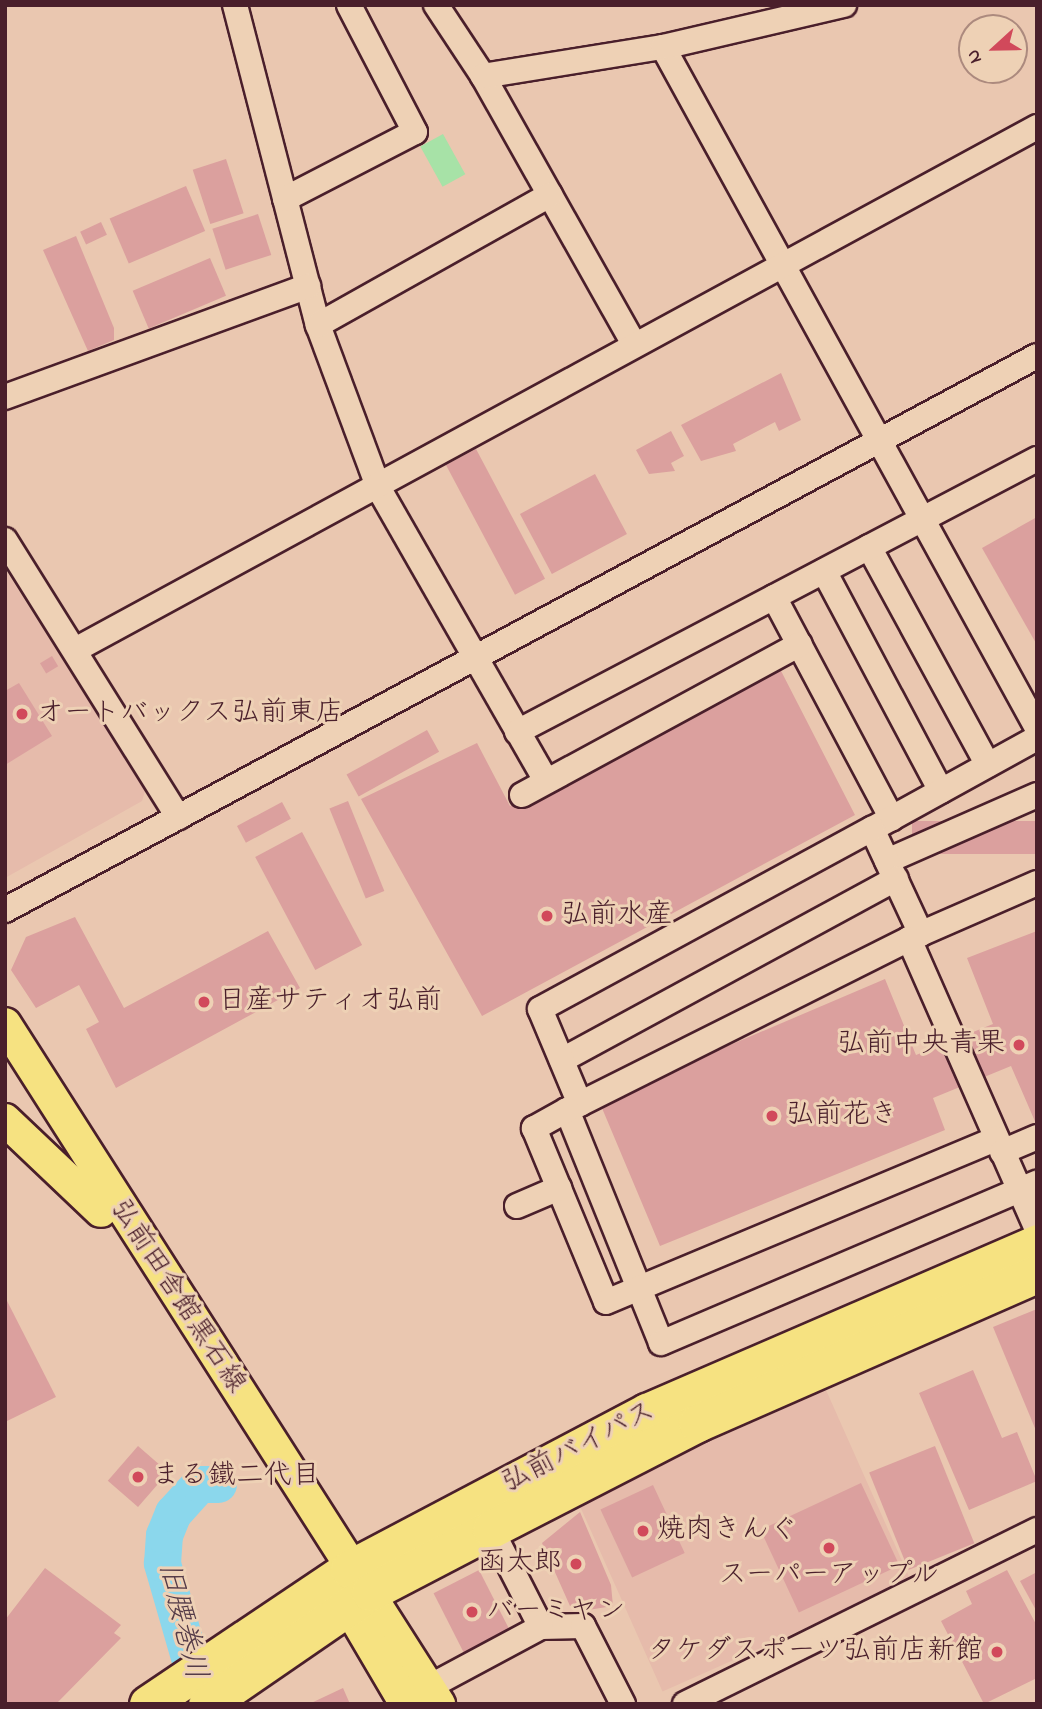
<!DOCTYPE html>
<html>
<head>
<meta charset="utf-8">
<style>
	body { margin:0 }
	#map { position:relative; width:1042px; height:1709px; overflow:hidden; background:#eac7b0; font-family:"Indie Flower","Klee One",sans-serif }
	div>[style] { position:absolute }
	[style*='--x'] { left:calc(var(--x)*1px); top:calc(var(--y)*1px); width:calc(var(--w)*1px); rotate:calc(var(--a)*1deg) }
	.built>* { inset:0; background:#e6bbab; transform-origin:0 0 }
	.green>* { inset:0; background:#a7e2a7; transform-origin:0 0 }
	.river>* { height:37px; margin:-18.5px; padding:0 18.5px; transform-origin:18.5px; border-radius:18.5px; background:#8bd7ec }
	.building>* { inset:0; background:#dba09e; transform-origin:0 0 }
	.roads { filter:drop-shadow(2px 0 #4a1f2b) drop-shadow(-2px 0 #4a1f2b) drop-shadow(0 2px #4a1f2b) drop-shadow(0 -2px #4a1f2b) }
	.minor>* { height:24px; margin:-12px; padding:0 12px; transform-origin:12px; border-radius:12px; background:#eed1b5 }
	.major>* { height:32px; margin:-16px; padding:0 16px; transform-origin:16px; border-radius:16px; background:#f6e281 }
	.highway>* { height:37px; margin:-18.5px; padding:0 18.5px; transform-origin:18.5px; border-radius:18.5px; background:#f6e281 }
	.dots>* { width:19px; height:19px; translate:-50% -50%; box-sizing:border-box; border:4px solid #eed1b5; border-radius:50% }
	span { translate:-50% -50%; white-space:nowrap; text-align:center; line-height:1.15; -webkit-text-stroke:6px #eed1b5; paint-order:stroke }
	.poi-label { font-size:28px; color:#4a1f2b }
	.left { translate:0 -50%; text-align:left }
	.right { translate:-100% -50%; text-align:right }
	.street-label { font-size:28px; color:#4a1f2b }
	.water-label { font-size:30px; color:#543b48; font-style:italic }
	.frame { position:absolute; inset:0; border:7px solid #4a1f2b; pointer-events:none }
	.north { position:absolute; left:958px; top:14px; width:70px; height:70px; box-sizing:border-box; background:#eed1b5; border:2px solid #ac8a7e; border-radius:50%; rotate:248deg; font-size:19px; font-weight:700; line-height:28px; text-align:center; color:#4a1f2b }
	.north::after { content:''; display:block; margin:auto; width:24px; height:32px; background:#d1495b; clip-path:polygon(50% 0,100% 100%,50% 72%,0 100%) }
</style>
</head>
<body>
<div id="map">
	<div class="built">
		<i style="clip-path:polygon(5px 569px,145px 791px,142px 801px,5px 878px)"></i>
		<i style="left:826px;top:1390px;width:209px;height:272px;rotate:66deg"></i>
	</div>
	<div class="green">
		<i style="left:443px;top:134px;width:46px;height:26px;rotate:61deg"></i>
	</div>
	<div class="river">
		<i style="--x:202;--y:1702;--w:145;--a:-106.1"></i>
		<i style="--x:162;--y:1563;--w:28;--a:-86"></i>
		<i style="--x:164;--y:1535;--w:24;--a:-68"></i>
		<i style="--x:173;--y:1513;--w:39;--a:-48"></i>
		<i style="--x:199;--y:1484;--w:19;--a:0"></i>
	</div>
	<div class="building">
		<i style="left:226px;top:159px;width:57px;height:35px;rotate:72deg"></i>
		<i style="left:186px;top:186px;width:49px;height:83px;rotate:67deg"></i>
		<i style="left:258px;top:214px;width:43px;height:48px;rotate:72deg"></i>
		<i style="left:101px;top:222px;width:14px;height:23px;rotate:65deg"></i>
		<i style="clip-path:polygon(76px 236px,114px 328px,114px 340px,88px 351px,43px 250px)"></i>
		<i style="left:210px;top:258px;width:41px;height:84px;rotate:67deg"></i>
		<i style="clip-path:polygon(781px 373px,801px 420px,779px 431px,775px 422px,733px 444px,736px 451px,701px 461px,681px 425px)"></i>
		<i style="clip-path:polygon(671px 431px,684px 456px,671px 463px,675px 471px,649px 474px,636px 450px)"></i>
		<i style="left:476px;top:449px;width:147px;height:34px;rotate:62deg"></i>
		<i style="left:595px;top:474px;width:68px;height:85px;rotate:62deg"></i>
		<i style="clip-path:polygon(1037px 517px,1037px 645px,982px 548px)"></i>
		<i style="left:52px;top:656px;width:12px;height:14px;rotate:59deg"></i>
		<i style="clip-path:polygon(779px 667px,855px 815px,482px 1016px,361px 799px,477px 743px,510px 806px)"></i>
		<i style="clip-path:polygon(19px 683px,52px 736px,5px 765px,5px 691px)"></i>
		<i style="left:427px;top:730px;width:25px;height:92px;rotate:61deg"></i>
		<i style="left:348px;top:801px;width:97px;height:20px;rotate:68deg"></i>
		<i style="left:282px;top:802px;width:19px;height:51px;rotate:62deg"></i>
		<i style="left:1037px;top:821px;width:33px;height:125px;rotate:90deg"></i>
		<i style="left:302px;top:832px;width:128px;height:53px;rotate:62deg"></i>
		<i style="clip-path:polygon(75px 917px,124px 1008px,268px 931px,300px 988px,116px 1088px,86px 1029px,99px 1022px,79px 985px,36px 1008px,11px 970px,26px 937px)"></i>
		<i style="clip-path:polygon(1037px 931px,1037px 1126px,1011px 1066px,933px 1098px,945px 1130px,660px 1246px,599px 1101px,885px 979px,916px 1055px,993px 1024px,967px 958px)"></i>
		<i style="clip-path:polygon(5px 1297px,56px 1397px,5px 1422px)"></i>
		<i style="clip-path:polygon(1037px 1309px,1037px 1433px,993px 1327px)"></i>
		<i style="clip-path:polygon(973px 1370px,1002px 1438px,1017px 1432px,1037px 1481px,969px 1510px,919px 1393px)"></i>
		<i style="left:138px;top:1446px;width:40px;height:46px;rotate:41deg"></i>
		<i style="left:935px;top:1446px;width:105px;height:71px;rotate:68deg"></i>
		<i style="left:861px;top:1483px;width:91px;height:111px;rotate:65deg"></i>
		<i style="left:653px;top:1485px;width:75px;height:58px;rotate:65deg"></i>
		<i style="clip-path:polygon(580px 1512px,611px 1585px,613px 1606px,588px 1610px,584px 1600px,570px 1606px,542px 1543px)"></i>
		<i style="clip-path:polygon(45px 1568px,121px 1625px,114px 1633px,121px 1638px,56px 1704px,5px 1704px,5px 1620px)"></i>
		<i style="left:479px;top:1570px;width:69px;height:51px;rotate:63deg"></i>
		<i style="clip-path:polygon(1007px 1570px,1037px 1626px,1037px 1678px,984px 1704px,941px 1621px,972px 1604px,966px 1591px)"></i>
		<i style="clip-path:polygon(1037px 1572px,1037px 1612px,1020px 1581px)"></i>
		<i style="clip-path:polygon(343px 1688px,350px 1704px,309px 1704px)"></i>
	</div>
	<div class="roads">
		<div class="minor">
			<i style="--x:235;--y:5;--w:331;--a:75.5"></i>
			<i style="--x:318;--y:325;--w:175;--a:69.6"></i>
			<i style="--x:379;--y:489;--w:336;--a:60.2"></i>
			<i style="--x:436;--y:5;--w:85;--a:56.5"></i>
			<i style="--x:483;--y:76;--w:308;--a:60.6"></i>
			<i style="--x:663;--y:47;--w:777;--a:61.22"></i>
			<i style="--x:483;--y:76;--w:182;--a:-9.2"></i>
			<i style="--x:663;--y:47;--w:186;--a:-13.1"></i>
			<i style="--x:285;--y:199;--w:146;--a:-27.3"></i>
			<i style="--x:415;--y:132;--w:143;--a:-117.5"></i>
			<i style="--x:318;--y:325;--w:266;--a:-29.3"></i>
			<i style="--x:5;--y:397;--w:323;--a:-20.1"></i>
			<i style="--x:5;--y:540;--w:327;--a:58"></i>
			<i style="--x:869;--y:547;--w:248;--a:61.4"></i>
			<i style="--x:824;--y:571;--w:249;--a:62"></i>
			<i style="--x:774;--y:597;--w:251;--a:62"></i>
			<i style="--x:75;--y:650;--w:1095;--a:-28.53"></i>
			<i style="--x:517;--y:732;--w:587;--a:-27.7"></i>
			<i style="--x:522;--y:795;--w:316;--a:-28.5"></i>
			<i style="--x:887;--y:861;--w:164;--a:-23.7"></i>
			<i style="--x:1037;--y:883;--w:140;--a:156.4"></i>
			<i style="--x:909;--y:939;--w:382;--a:153.4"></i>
			<i style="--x:567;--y:1110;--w:251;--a:68"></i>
			<i style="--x:661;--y:1343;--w:409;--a:-23.1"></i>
			<i style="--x:5;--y:910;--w:1171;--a:-28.23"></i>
			<i style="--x:921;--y:934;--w:116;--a:-115"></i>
			<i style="--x:872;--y:829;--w:188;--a:-28.9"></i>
			<i style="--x:909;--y:939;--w:317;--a:66.2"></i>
			<i style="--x:562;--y:1060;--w:380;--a:-28.5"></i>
			<i style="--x:580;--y:1104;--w:103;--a:-112.8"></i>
			<i style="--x:540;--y:1009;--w:378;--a:-28.5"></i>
			<i style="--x:567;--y:1110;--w:38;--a:151"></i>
			<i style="--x:534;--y:1128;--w:188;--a:67.5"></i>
			<i style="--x:606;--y:1302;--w:423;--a:-22.7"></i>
			<i style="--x:1002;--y:1152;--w:38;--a:-23"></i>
			<i style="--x:517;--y:1206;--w:46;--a:-23.2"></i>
			<i style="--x:491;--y:1529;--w:110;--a:63"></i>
			<i style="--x:541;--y:1627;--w:42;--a:-1.4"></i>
			<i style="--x:583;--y:1626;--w:88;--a:62.9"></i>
			<i style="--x:429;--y:1687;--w:127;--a:-28.2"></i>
			<i style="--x:685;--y:1704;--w:393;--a:-26.3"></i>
		</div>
		<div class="major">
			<i style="--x:5;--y:1024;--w:807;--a:57.45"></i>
			<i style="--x:5;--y:1120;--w:132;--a:43.5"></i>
			<i style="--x:337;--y:1587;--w:136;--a:59.5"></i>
		</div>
		<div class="highway">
			<i style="--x:148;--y:1704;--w:242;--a:-33.9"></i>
			<i style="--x:349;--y:1569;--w:337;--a:-27.8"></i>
			<i style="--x:647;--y:1412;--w:425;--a:-23.4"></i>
			<i style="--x:207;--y:1704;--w:198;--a:-34.5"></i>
			<i style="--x:370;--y:1592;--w:136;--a:-27.5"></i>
			<i style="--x:491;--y:1529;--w:232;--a:-27.2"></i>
			<i style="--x:697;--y:1423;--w:371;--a:-23.7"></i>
		</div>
	</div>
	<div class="dots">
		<i style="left:22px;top:714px;background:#d1495b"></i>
		<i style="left:547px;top:916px;background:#d1495b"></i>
		<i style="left:204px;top:1002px;background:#d1495b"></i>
		<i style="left:1019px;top:1045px;background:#d1495b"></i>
		<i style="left:772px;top:1116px;background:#d1495b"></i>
		<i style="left:138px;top:1477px;background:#d1495b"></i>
		<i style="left:643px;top:1531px;background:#d1495b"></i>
		<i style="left:829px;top:1548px;background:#d1495b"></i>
		<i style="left:576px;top:1564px;background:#d1495b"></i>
		<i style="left:472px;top:1612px;background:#d1495b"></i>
		<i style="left:997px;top:1652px;background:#d1495b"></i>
	</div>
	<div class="poi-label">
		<span class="left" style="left:36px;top:714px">オートバックス弘前東店</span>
		<span class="left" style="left:561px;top:916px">弘前水産</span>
		<span class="left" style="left:218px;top:1002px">日産サティオ弘前</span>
		<span class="right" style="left:1005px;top:1045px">弘前中央青果</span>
		<span class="left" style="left:786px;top:1116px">弘前花き</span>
		<span class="left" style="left:152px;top:1477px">まる鐵二代目</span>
		<span class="left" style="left:657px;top:1531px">焼肉きんぐ</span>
		<span class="right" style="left:562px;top:1564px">函太郎</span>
		<span style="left:829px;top:1576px">スーパーアップル</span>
		<span class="left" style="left:486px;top:1612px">バーミヤン</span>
		<span class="right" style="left:983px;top:1652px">タケダスポーツ弘前店新館</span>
	</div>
	<div class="street-label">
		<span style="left:177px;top:1297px;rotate:57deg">弘前田舎館黒石線</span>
		<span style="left:579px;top:1448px;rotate:-27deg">弘前バイパス</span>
	</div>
	<div class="water-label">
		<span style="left:181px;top:1621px;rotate:76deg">旧腰巻川</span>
	</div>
	<div class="frame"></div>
	<div class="north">N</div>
</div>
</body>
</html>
